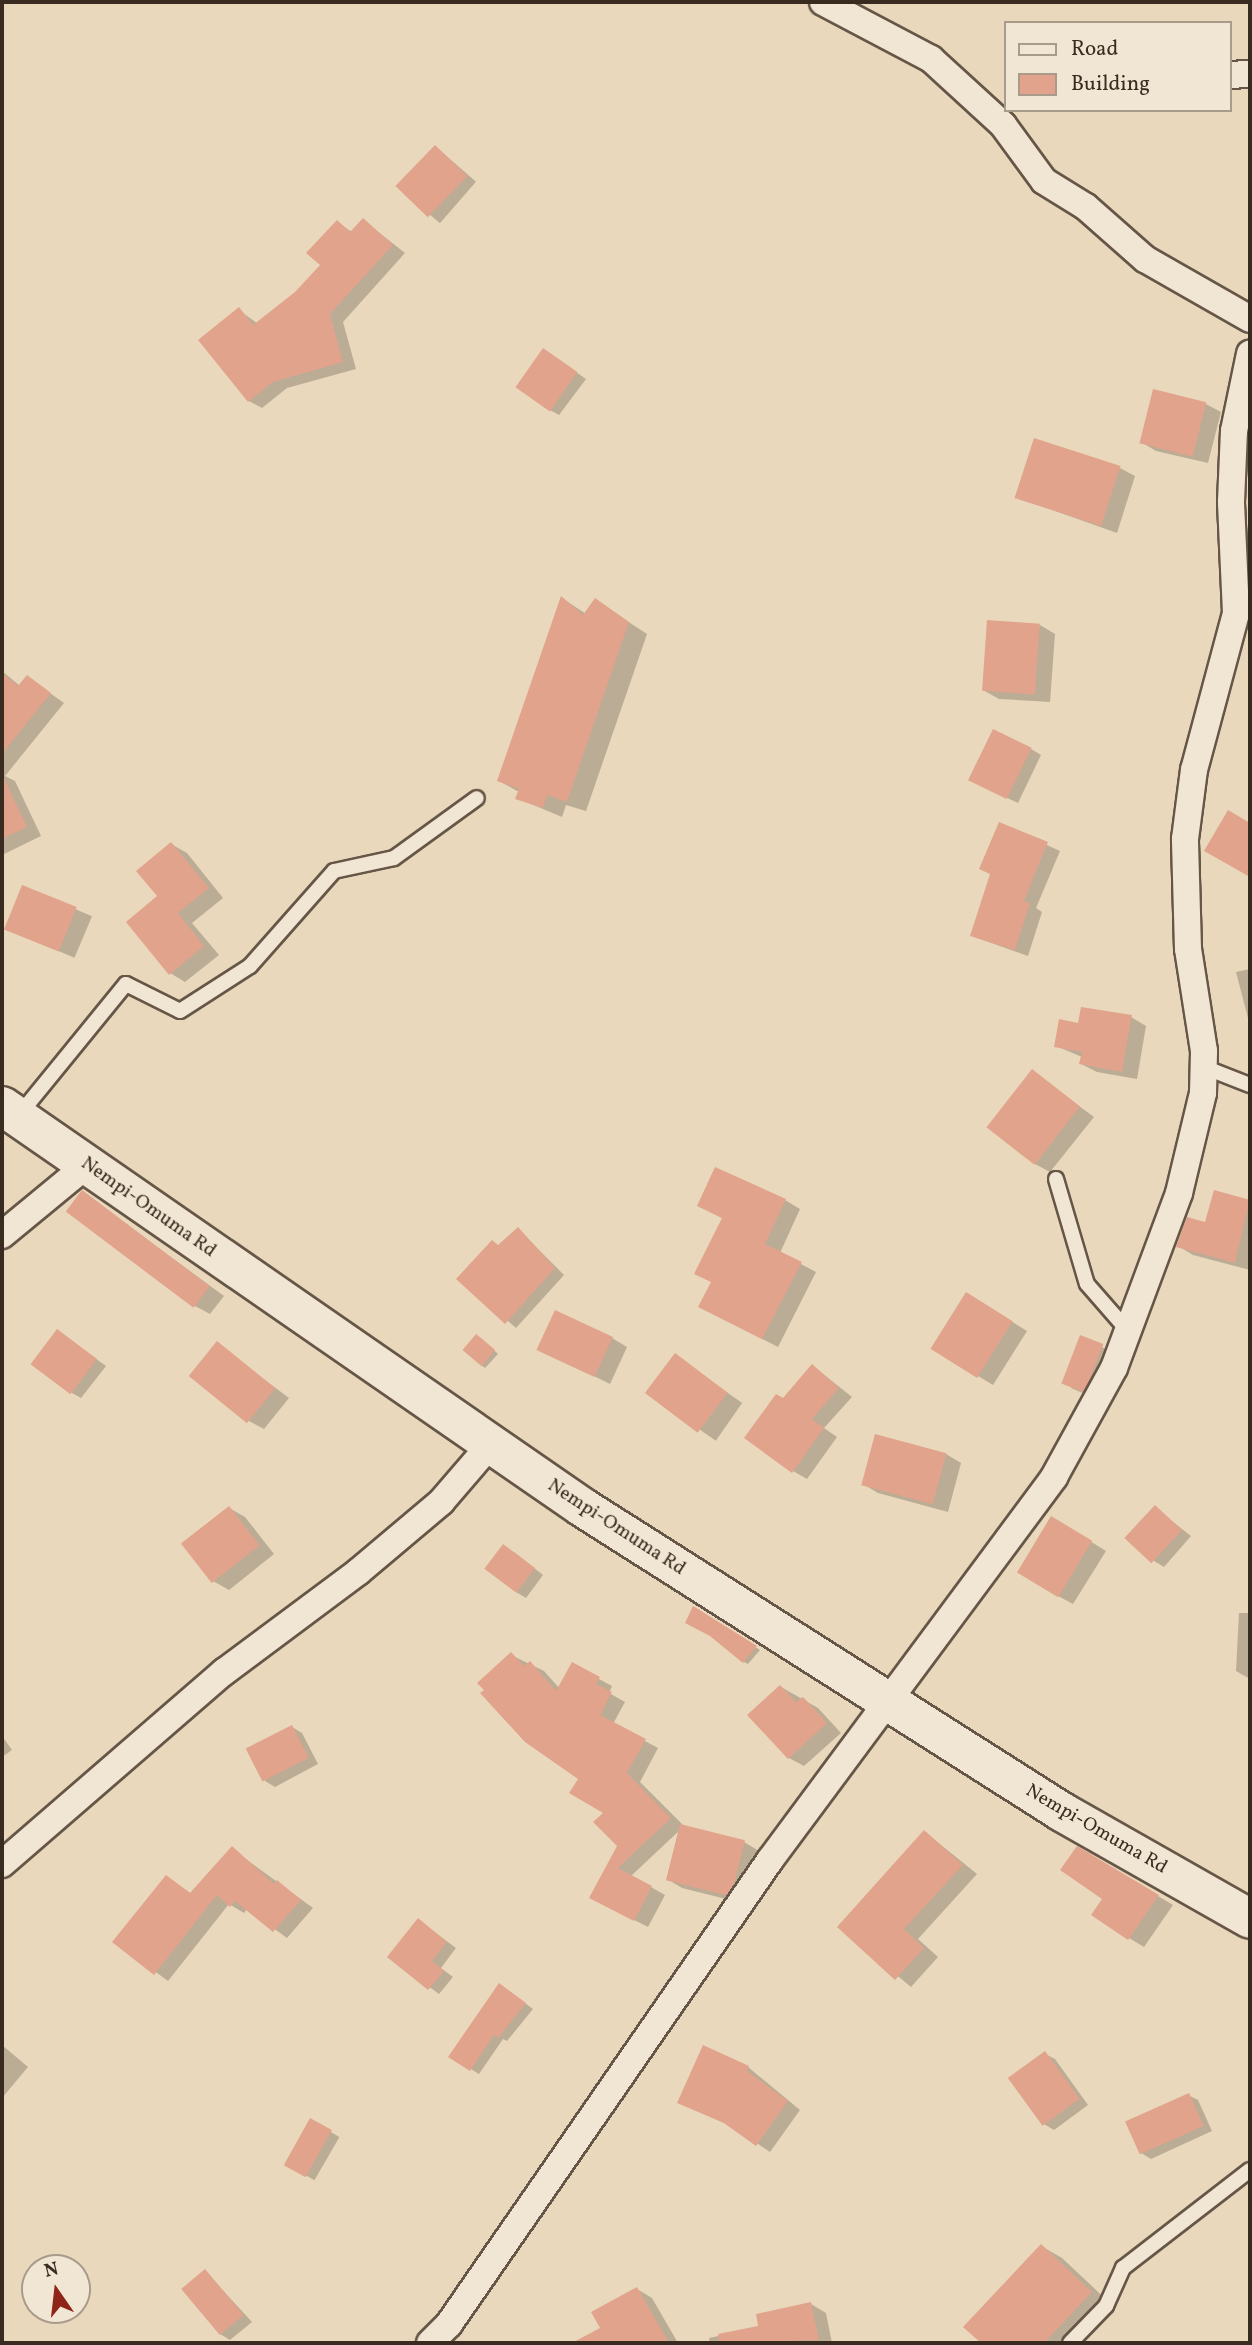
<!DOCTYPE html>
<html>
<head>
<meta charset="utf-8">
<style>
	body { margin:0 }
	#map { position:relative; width:1252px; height:2345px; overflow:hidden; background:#e9d8bb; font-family:Vollkorn,serif }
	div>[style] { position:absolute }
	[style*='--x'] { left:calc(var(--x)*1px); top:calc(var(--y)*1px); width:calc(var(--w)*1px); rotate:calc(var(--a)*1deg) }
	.shadow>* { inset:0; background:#0003; transform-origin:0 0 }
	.building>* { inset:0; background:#e1a38c; transform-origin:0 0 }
	.roads { filter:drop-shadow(2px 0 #665647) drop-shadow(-2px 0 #665647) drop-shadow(0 2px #665647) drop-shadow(0 -2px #665647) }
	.lane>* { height:14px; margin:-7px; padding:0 7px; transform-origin:7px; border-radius:7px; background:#f1e6d3 }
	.street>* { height:26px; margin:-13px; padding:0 13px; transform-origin:13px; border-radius:13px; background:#f1e6d3 }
	.secondary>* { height:38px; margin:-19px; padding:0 19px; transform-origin:19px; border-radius:19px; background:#f1e6d3 }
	span { translate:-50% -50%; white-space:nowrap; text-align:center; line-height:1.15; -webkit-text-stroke:6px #f1e6d3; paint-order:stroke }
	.street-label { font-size:19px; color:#3a2b20 }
	.frame { position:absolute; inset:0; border:4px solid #3a2b20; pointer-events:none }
	.legend { position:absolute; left:1004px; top:21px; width:228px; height:91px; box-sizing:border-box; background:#f1e6d3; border:2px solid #a89b8b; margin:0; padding:9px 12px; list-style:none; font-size:21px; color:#3a2b20 }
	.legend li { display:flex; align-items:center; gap:14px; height:35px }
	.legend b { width:35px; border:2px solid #a89b8b }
	.north { position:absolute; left:21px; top:2254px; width:70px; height:70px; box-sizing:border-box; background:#f1e6d3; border:2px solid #a89b8b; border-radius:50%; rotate:346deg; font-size:19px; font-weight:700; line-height:28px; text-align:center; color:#3a2b20 }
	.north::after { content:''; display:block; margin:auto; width:24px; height:32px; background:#8f2418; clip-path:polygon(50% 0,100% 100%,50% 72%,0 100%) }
</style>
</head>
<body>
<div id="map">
	<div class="shadow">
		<i style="left:436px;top:147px;width:53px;height:55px;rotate:41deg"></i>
		<i style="clip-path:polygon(363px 220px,405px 253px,343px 322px,356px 369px,287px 388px,262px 408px,249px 401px,239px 310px,258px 324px,296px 293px,322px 265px,337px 222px,352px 232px)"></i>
		<i style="clip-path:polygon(553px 356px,586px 379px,559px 415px,550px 410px)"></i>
		<i style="clip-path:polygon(1154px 391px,1206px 404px,1221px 412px,1208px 463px,1156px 451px,1141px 442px)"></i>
		<i style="clip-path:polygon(1120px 468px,1135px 476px,1117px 533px,1016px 497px)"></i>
		<i style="clip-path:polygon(562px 598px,586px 614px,595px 600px,647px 634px,586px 811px,566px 805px,562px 817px,517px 798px,519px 792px,499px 781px)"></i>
		<i style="clip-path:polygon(1040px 625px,1055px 634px,1050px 702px,999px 699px,983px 690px)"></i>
		<i style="clip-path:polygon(2px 671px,20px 686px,27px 677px,64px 703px,5px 776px,15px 781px,41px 836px,2px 855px)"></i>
		<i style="clip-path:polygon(1031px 749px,1041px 755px,1018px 803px,980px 785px)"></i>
		<i style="clip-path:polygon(1000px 824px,1060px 851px,1036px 908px,1042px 912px,1028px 956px,972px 936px,991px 874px)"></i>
		<i style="clip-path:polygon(171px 844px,187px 853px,223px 898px,192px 923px,219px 955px,185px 982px,170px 973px,159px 897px)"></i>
		<i style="left:23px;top:887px;width:75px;height:45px;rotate:23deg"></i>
		<i style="clip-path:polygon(1250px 969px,1250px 1026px,1236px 972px)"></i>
		<i style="clip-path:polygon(1131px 1017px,1146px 1026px,1137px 1079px,1097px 1072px,1081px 1064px,1082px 1057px,1056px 1046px,1080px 1025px)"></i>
		<i style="clip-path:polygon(1033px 1072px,1094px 1117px,1050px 1172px,1035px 1164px)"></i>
		<i style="clip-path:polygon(82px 1192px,224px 1296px,210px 1314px,195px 1306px)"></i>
		<i style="clip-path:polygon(1215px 1193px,1250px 1202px,1250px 1270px,1193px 1255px,1178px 1246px,1207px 1224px)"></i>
		<i style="clip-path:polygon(785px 1200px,800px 1209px,780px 1253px,816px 1272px,778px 1347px,715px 1315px,712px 1283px,724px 1219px,699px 1206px)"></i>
		<i style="clip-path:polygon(518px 1229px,564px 1275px,516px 1328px,459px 1279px)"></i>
		<i style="clip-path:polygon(982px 1303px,1027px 1331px,993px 1385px,978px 1376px)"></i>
		<i style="clip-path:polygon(58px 1331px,106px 1366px,81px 1398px,72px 1393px)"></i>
		<i style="clip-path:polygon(1081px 1337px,1112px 1352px,1092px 1397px,1071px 1388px)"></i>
		<i style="clip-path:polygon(481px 1338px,498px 1354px,485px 1368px,481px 1365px)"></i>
		<i style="clip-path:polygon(612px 1338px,627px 1347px,610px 1384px,539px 1349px)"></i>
		<i style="clip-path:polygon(217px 1344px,289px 1398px,264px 1429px,249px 1421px)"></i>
		<i style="left:675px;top:1356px;width:82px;height:46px;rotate:35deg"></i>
		<i style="clip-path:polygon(813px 1366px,852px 1397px,824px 1428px,837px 1437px,807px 1479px,793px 1471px,784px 1400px)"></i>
		<i style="clip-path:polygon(946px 1454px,961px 1463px,948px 1512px,878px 1493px,863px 1484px)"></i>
		<i style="clip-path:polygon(229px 1508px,245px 1517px,274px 1554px,229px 1590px,213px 1581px,184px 1544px)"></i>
		<i style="clip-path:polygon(1155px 1508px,1191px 1536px,1164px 1567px,1154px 1561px)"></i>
		<i style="clip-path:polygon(1067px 1527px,1106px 1551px,1073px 1604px,1058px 1596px)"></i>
		<i style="clip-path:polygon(514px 1552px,543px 1575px,526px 1598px,516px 1592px)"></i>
		<i style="clip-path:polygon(698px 1611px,760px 1650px,748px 1664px,744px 1662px,712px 1635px)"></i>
		<i style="clip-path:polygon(1239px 1613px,1250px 1613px,1250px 1679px,1236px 1671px)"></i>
		<i style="clip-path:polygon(511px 1655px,544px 1671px,560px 1689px,599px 1679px,612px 1686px,609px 1693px,625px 1702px,613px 1724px,658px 1748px,640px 1782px,685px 1827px,744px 1842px,759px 1851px,742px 1903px,682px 1888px,667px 1879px,680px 1830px,631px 1876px,665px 1895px,648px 1927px,605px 1905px,619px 1846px,606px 1813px,580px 1779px)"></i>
		<i style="clip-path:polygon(781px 1687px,818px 1708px,841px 1733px,804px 1766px,789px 1758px)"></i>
		<i style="clip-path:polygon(292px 1727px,302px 1733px,318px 1764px,275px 1787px,265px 1781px)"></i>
		<i style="clip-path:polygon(2px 1736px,12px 1750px,2px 1757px)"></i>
		<i style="clip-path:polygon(925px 1832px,977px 1874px,918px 1939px,938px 1957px,911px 1987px,839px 1927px)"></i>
		<i style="clip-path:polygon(1078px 1848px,1173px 1905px,1144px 1947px,1129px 1938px)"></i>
		<i style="clip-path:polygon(232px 1849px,313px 1908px,287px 1938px,247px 1909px,244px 1913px,229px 1904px,168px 1981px,115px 1942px,166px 1877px,192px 1894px)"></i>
		<i style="clip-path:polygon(418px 1920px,456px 1948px,441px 1968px,453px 1977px,439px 1994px,389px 1957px)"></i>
		<i style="clip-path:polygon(500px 1985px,533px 2009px,507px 2041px,503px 2039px,479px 2074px,450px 2056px)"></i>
		<i style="clip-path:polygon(2px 2045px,28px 2067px,2px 2098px)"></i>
		<i style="clip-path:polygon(1045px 2054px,1055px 2059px,1088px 2105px,1054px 2130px,1044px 2124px)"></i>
		<i style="clip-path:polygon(748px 2067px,800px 2110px,770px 2152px,733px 2127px,679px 2102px)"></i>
		<i style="clip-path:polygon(1188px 2095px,1198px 2100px,1212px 2131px,1151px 2159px,1141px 2153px)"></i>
		<i style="left:310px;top:2120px;width:34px;height:50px;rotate:30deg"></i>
		<i style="clip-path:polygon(1041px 2246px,1062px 2258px,1111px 2304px,1075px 2343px,984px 2343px,966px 2327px)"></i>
		<i style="clip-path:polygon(205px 2271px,252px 2322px,230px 2340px,220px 2334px)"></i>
		<i style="clip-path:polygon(637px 2289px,652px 2298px,678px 2343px,593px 2343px,589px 2336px,602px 2329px)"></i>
		<i style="clip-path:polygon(811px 2304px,826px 2313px,832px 2343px,710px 2343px,709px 2338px,760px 2327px)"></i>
	</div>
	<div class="building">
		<i style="left:435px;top:145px;width:45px;height:57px;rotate:44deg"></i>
		<i style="clip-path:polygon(363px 218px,393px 245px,330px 314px,343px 362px,273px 382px,248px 402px,198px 340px,239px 307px,253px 325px,295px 292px,320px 265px,306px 253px,337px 220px,350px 232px)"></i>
		<i style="left:543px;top:348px;width:42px;height:48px;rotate:35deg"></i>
		<i style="left:1153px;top:389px;width:55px;height:56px;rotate:14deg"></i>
		<i style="left:1034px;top:438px;width:91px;height:63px;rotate:18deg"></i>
		<i style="clip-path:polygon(561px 596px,583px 615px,595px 598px,629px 622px,567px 802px,547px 795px,543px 808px,515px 799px,519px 789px,497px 781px)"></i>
		<i style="left:987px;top:620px;width:53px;height:71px;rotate:4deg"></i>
		<i style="clip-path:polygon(2px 673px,18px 686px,27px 675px,51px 693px,2px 754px)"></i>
		<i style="left:993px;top:729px;width:43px;height:57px;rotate:26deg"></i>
		<i style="clip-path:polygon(2px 774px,27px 827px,2px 839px)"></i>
		<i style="clip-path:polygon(1228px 810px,1250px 823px,1250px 877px,1204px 851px)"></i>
		<i style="clip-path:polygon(999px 822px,1048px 842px,1024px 901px,1030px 903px,1015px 950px,970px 936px,990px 874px,979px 869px)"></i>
		<i style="clip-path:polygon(171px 842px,209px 888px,178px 913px,204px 946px,169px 975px,126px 922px,157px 896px,136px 871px)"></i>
		<i style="left:22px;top:885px;width:59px;height:48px;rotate:22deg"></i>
		<i style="clip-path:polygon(1081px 1007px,1132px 1015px,1122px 1072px,1079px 1064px,1082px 1052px,1054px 1047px,1059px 1019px,1078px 1023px)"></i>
		<i style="left:1032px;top:1069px;width:61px;height:74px;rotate:38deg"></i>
		<i style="clip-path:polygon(715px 1167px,786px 1199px,765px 1244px,802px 1262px,762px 1339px,698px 1307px,711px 1282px,694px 1274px,722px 1218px,697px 1206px)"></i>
		<i style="left:82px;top:1190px;width:160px;height:27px;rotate:37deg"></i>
		<i style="clip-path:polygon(1214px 1190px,1250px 1200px,1235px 1263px,1176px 1247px,1187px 1217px,1205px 1222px)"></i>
		<i style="clip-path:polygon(518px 1227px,555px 1268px,505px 1324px,456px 1279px,492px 1240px,498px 1245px)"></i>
		<i style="left:966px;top:1292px;width:55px;height:67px;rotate:32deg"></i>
		<i style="left:555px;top:1310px;width:64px;height:44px;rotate:25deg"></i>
		<i style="left:57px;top:1329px;width:50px;height:44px;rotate:37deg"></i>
		<i style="left:476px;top:1334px;width:25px;height:21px;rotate:40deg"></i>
		<i style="left:1080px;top:1335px;width:25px;height:52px;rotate:21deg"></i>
		<i style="left:217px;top:1341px;width:75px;height:45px;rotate:39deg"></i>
		<i style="left:675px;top:1353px;width:66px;height:50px;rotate:37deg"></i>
		<i style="clip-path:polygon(812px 1364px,839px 1388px,812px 1419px,824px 1428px,792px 1473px,744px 1438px,776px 1394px,783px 1398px)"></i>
		<i style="left:875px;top:1434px;width:74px;height:53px;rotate:15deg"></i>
		<i style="left:1155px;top:1505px;width:37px;height:45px;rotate:43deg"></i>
		<i style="left:229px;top:1506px;width:50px;height:61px;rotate:52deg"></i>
		<i style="left:1051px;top:1516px;width:48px;height:66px;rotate:31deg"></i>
		<i style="left:503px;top:1544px;width:40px;height:31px;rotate:37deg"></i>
		<i style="clip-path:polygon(693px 1606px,757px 1646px,743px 1663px,710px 1636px,685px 1623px)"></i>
		<i style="clip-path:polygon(511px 1652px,524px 1666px,530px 1661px,556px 1691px,572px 1662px,600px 1677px,596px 1684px,612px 1692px,600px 1715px,646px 1739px,627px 1773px,671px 1818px,618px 1868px,652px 1886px,634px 1921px,589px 1898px,617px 1846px,593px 1822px,603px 1813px,569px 1793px,578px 1779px,525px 1742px,480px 1693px,484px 1690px,477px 1683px)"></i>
		<i style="clip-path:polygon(780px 1685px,796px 1702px,803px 1697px,827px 1723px,788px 1759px,747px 1715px)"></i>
		<i style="left:292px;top:1725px;width:37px;height:52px;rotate:63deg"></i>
		<i style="left:680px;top:1824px;width:67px;height:58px;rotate:14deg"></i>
		<i style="clip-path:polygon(924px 1830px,963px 1865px,904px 1929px,924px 1948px,895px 1980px,837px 1927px)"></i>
		<i style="clip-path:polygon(232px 1846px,274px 1884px,277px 1880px,301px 1900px,273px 1932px,235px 1901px,230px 1907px,217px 1895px,154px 1975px,112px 1942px,166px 1875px,190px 1893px)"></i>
		<i style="clip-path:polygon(1077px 1846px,1159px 1895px,1128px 1940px,1091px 1915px,1102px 1899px,1060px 1870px)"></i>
		<i style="clip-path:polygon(418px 1918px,447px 1942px,432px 1961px,444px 1971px,428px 1990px,387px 1957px)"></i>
		<i style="clip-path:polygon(499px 1983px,526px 2003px,498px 2038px,494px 2035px,470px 2071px,448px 2057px)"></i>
		<i style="clip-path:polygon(703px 2045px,749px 2066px,747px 2071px,788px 2101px,756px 2146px,724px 2123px,677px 2103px)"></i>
		<i style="left:1045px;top:2051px;width:59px;height:46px;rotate:54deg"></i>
		<i style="left:1189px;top:2093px;width:36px;height:70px;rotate:66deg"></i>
		<i style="left:310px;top:2118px;width:25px;height:54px;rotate:29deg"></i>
		<i style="clip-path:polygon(1041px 2244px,1092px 2292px,1044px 2343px,981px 2343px,963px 2327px)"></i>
		<i style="left:205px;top:2269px;width:60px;height:31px;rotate:50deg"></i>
		<i style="clip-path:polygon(637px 2287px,669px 2343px,572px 2343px,600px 2328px,591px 2312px)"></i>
		<i style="clip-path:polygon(811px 2302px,819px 2340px,719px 2343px,718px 2334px,758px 2326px,756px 2314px)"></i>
	</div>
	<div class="roads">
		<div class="lane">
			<i style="--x:1204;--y:1067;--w:49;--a:21.4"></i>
			<i style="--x:19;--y:1115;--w:169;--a:-50.8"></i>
			<i style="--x:126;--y:984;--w:60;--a:26.6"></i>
			<i style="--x:180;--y:1011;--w:83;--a:-32.7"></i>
			<i style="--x:250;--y:966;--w:127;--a:-48.5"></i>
			<i style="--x:334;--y:871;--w:61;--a:-12.2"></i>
			<i style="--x:394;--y:858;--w:102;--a:-35.9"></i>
			<i style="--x:1056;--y:1179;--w:109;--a:73.6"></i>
			<i style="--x:1087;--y:1284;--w:62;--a:48.9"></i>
			<i style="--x:1070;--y:2343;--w:52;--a:-45.8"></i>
			<i style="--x:1106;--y:2306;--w:42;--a:-65.9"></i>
			<i style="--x:1123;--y:2268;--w:160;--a:-37.7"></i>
		</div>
		<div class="street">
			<i style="--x:823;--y:2;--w:122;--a:27.8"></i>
			<i style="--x:931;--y:59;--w:98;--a:42.5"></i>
			<i style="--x:1003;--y:125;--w:69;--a:53.8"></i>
			<i style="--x:1044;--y:181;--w:49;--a:31.8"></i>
			<i style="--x:1086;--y:207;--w:79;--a:41.4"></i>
			<i style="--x:1145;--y:259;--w:121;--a:29.7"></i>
			<i style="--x:1229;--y:75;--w:21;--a:-3"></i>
			<i style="--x:2;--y:1235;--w:110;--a:-39.5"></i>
			<i style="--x:2;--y:1864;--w:294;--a:-40.9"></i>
			<i style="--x:224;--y:1672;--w:167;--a:-36.7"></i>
			<i style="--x:358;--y:1572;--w:109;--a:-40.1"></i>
			<i style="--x:441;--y:1502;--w:75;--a:-49.3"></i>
			<i style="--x:430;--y:2343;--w:27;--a:-45"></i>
			<i style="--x:449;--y:2324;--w:564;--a:-55.32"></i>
			<i style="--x:770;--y:1860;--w:477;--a:-53.4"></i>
			<i style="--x:1054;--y:1477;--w:124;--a:-61.2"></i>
			<i style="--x:1114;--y:1368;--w:187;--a:-69.6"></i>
			<i style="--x:1179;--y:1193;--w:103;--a:-76.5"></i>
			<i style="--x:1203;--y:1093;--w:42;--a:-88.6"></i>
			<i style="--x:1204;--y:1051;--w:103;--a:-98.9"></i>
			<i style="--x:1188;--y:949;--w:110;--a:-91.6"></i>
			<i style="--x:1185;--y:839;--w:70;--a:-82.6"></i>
			<i style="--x:1194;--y:770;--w:163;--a:-75"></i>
			<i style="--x:1236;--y:613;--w:111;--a:-92.6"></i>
			<i style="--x:1231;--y:502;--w:71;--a:-87.6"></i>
			<i style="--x:1234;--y:431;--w:79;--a:-78.3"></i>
		</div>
		<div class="secondary">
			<i style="--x:2;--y:1106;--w:705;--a:34.66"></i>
			<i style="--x:582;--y:1507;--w:569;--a:32.43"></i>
			<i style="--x:1062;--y:1812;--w:216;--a:29.6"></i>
		</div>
	</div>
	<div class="street-label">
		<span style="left:148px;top:1208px;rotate:35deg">Nempi-Omuma Rd</span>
		<span style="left:616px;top:1528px;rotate:33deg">Nempi-Omuma Rd</span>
		<span style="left:1096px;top:1830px;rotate:30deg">Nempi-Omuma Rd</span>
	</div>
	<div class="frame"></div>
	<ul class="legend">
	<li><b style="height:9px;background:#f1e6d3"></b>Road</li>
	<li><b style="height:19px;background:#e1a38c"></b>Building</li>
	</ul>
	<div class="north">N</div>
</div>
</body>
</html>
